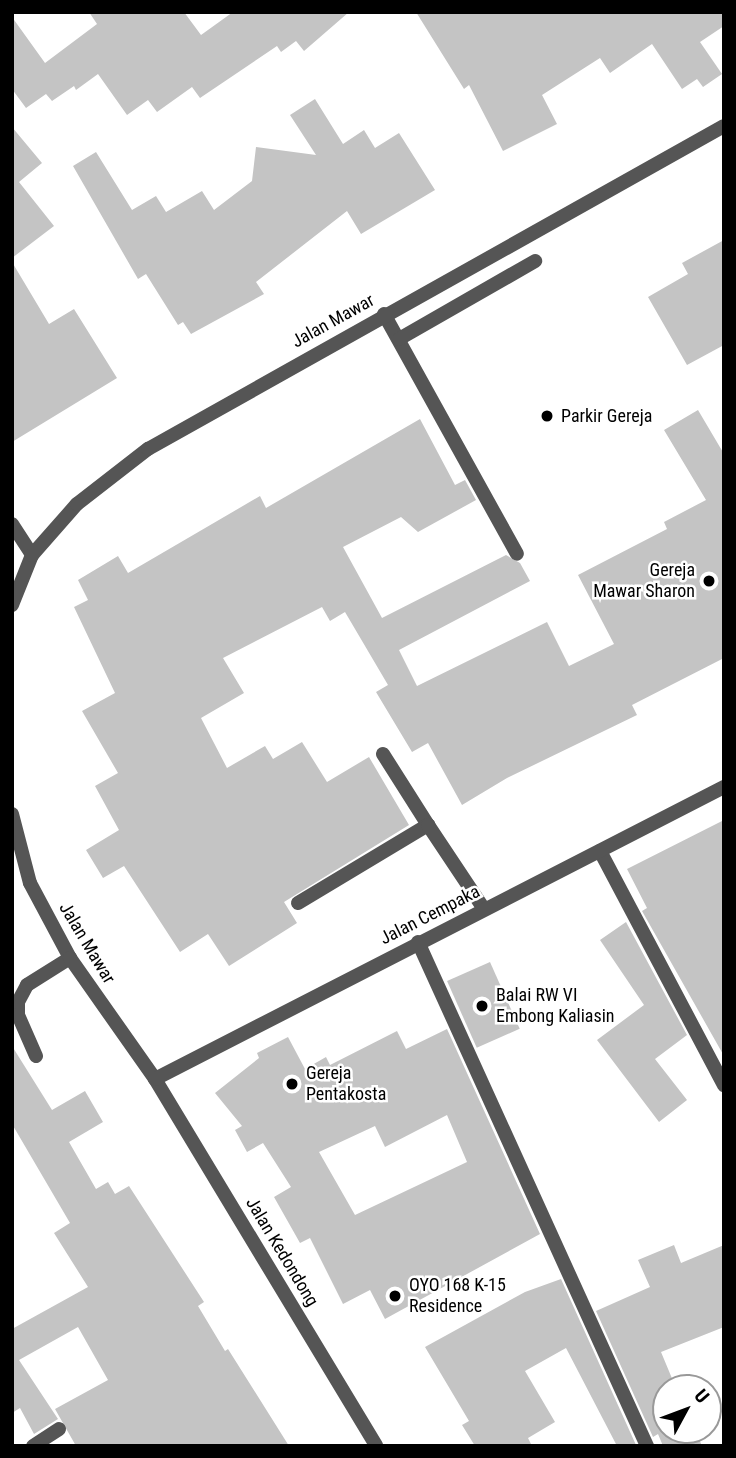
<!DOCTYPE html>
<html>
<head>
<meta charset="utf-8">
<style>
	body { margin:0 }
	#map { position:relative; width:736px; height:1458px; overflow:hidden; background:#fff; font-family:"Roboto Condensed",sans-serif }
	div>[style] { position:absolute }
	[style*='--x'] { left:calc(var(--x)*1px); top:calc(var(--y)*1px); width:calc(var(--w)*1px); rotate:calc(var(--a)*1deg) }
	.building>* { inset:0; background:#c4c4c4; transform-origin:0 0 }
	.service>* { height:14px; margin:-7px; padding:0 7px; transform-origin:7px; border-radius:7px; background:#555 }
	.minor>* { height:14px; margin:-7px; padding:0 7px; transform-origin:7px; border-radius:7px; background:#555 }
	.dots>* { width:19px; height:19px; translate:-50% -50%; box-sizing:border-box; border:4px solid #fff; border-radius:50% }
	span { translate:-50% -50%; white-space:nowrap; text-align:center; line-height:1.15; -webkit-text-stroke:5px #fff; paint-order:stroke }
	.street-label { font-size:18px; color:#000 }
	.poi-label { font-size:18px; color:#000 }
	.left { translate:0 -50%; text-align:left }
	.right { translate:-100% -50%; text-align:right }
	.frame { position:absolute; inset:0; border:14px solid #000; pointer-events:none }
	.north { position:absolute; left:652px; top:1374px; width:70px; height:70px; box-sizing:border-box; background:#fff; border:2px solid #999; border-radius:50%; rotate:49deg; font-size:19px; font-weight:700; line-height:28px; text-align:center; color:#000 }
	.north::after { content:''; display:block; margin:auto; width:24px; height:32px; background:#000; clip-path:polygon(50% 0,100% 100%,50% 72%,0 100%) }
</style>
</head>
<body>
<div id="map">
	<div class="building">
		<i style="clip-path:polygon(89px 12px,184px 12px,201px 35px,233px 12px,349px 12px,304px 51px,296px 41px,281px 52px,277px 46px,200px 98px,192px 87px,157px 112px,148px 100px,127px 115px,98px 74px,76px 90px,74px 86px,52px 101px,46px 94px,26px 108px,12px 89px,12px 17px,45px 63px,97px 24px)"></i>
		<i style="clip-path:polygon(416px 12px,724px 12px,724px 26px,700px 42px,722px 74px,703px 87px,697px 79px,682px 89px,652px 44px,610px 73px,600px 58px,542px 95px,557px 124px,503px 151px,469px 85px,464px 89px)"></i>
		<i style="clip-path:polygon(315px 99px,343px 144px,364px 130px,375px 148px,399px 133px,435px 190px,361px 234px,347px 211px,256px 282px,264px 294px,191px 334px,183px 322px,178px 325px,146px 274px,138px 279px,73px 166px,96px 152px,132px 210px,156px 196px,166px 212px,202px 191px,214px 210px,252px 181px,256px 147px,316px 155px,290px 115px)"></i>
		<i style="clip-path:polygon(12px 127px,42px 163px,19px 182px,54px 226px,12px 258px)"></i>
		<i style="clip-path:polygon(724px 240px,724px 345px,687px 365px,648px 297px,688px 274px,682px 263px)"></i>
		<i style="clip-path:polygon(12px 262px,49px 324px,74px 309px,117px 378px,12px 442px)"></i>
		<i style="clip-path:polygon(698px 410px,724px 454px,724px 658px,632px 705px,637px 715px,507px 778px,462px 805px,428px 743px,412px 752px,376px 692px,388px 685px,345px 612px,330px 621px,322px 607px,223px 658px,244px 693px,201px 718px,227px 768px,265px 746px,273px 759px,302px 742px,327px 782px,369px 757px,409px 825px,284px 902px,297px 923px,229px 966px,208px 934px,180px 952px,124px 866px,103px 878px,86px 850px,119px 830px,95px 786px,118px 773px,82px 711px,115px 693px,74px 607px,88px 600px,78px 580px,118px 556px,128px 573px,260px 496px,266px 508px,420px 419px,455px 485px,465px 480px,476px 500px,418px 532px,401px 517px,343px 547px,382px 618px,506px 555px,520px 563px,530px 581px,399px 650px,417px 686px,547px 622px,569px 666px,614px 644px,578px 575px,667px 529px,664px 522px,706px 500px,664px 430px)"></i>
		<i style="clip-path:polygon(724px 820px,724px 1056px,642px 911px,647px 908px,627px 869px)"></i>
		<i style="clip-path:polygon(626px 922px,687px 1035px,655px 1059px,687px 1100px,659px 1122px,597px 1040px,644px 1005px,600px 940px)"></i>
		<i style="left:490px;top:962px;width:73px;height:47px;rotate:66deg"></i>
		<i style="clip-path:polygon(evenodd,447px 1029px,540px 1234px,385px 1319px,370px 1290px,343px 1304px,310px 1238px,300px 1243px,274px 1197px,291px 1187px,263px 1143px,247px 1152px,235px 1130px,242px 1126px,215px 1093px,259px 1058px,257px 1053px,288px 1037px,305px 1069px,326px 1057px,330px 1065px,397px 1031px,406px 1049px,447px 1029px,447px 1115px,467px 1162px,355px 1215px,319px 1152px,375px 1126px,385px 1147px,447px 1115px)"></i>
		<i style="clip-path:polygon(12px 1046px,52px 1110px,85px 1091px,103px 1122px,69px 1142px,96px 1189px,108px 1182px,115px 1194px,129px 1186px,204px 1302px,198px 1306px,225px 1351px,228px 1349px,289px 1446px,76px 1446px,55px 1409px,108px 1380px,78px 1327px,19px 1360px,58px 1419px,34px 1434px,20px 1408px,12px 1413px,12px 1329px,88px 1287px,54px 1233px,70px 1223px,12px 1124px)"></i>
		<i style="clip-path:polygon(674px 1245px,681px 1263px,724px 1245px,724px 1327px,661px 1352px,676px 1388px,666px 1388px,666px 1430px,695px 1430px,702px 1446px,663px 1446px,658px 1434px,653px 1437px,596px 1311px,650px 1287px,638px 1260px)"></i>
		<i style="clip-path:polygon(561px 1279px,636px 1445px,617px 1446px,566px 1348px,525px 1371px,555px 1422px,528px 1438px,532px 1446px,475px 1446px,462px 1425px,469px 1421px,425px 1347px,525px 1292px)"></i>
	</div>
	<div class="service">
		<i style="--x:384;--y:314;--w:274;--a:61"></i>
		<i style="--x:399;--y:339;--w:157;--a:-29.8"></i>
		<i style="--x:383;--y:754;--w:84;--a:57.6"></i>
		<i style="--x:298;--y:903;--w:152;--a:-31"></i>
		<i style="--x:428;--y:825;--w:101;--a:56.3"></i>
		<i style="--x:36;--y:1056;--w:45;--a:-113.7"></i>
		<i style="--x:18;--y:1015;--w:13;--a:-90"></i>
		<i style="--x:18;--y:1002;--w:19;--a:-62"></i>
		<i style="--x:27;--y:985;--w:51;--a:-32.1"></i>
	</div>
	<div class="minor">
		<i style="--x:12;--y:524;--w:37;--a:57"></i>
		<i style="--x:12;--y:605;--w:54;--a:-68.2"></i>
		<i style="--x:32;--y:555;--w:68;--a:-48.6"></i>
		<i style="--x:77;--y:504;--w:90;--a:-37.8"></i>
		<i style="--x:148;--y:449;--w:660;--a:-29.28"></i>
		<i style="--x:12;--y:814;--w:71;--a:75.4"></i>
		<i style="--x:30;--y:883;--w:85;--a:61.9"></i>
		<i style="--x:70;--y:958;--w:148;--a:54.9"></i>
		<i style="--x:155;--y:1079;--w:428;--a:58.9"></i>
		<i style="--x:600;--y:851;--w:265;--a:62.1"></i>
		<i style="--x:418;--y:942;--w:554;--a:65.56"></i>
		<i style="--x:155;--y:1079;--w:640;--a:-27.17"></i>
		<i style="--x:33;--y:1446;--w:31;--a:-33"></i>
	</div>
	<div class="dots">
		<i style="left:547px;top:416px;background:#000"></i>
		<i style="left:709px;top:581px;background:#000"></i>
		<i style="left:482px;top:1006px;background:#000"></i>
		<i style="left:292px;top:1084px;background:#000"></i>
		<i style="left:395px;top:1296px;background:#000"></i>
	</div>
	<div class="street-label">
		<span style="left:333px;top:321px;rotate:-29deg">Jalan Mawar</span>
		<span style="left:430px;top:915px;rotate:-27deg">Jalan Cempaka</span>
		<span style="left:87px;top:943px;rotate:59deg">Jalan Mawar</span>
		<span style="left:282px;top:1252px;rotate:59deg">Jalan Kedondong</span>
	</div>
	<div class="poi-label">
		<span class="left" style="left:561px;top:416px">Parkir Gereja</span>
		<span class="right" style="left:695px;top:581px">Gereja<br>Mawar Sharon</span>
		<span class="left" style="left:496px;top:1006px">Balai RW VI<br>Embong Kaliasin</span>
		<span class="left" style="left:306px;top:1084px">Gereja<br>Pentakosta</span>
		<span class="left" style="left:409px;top:1296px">OYO 168 K-15<br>Residence</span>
	</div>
	<div class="frame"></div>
	<div class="north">U</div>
</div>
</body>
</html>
